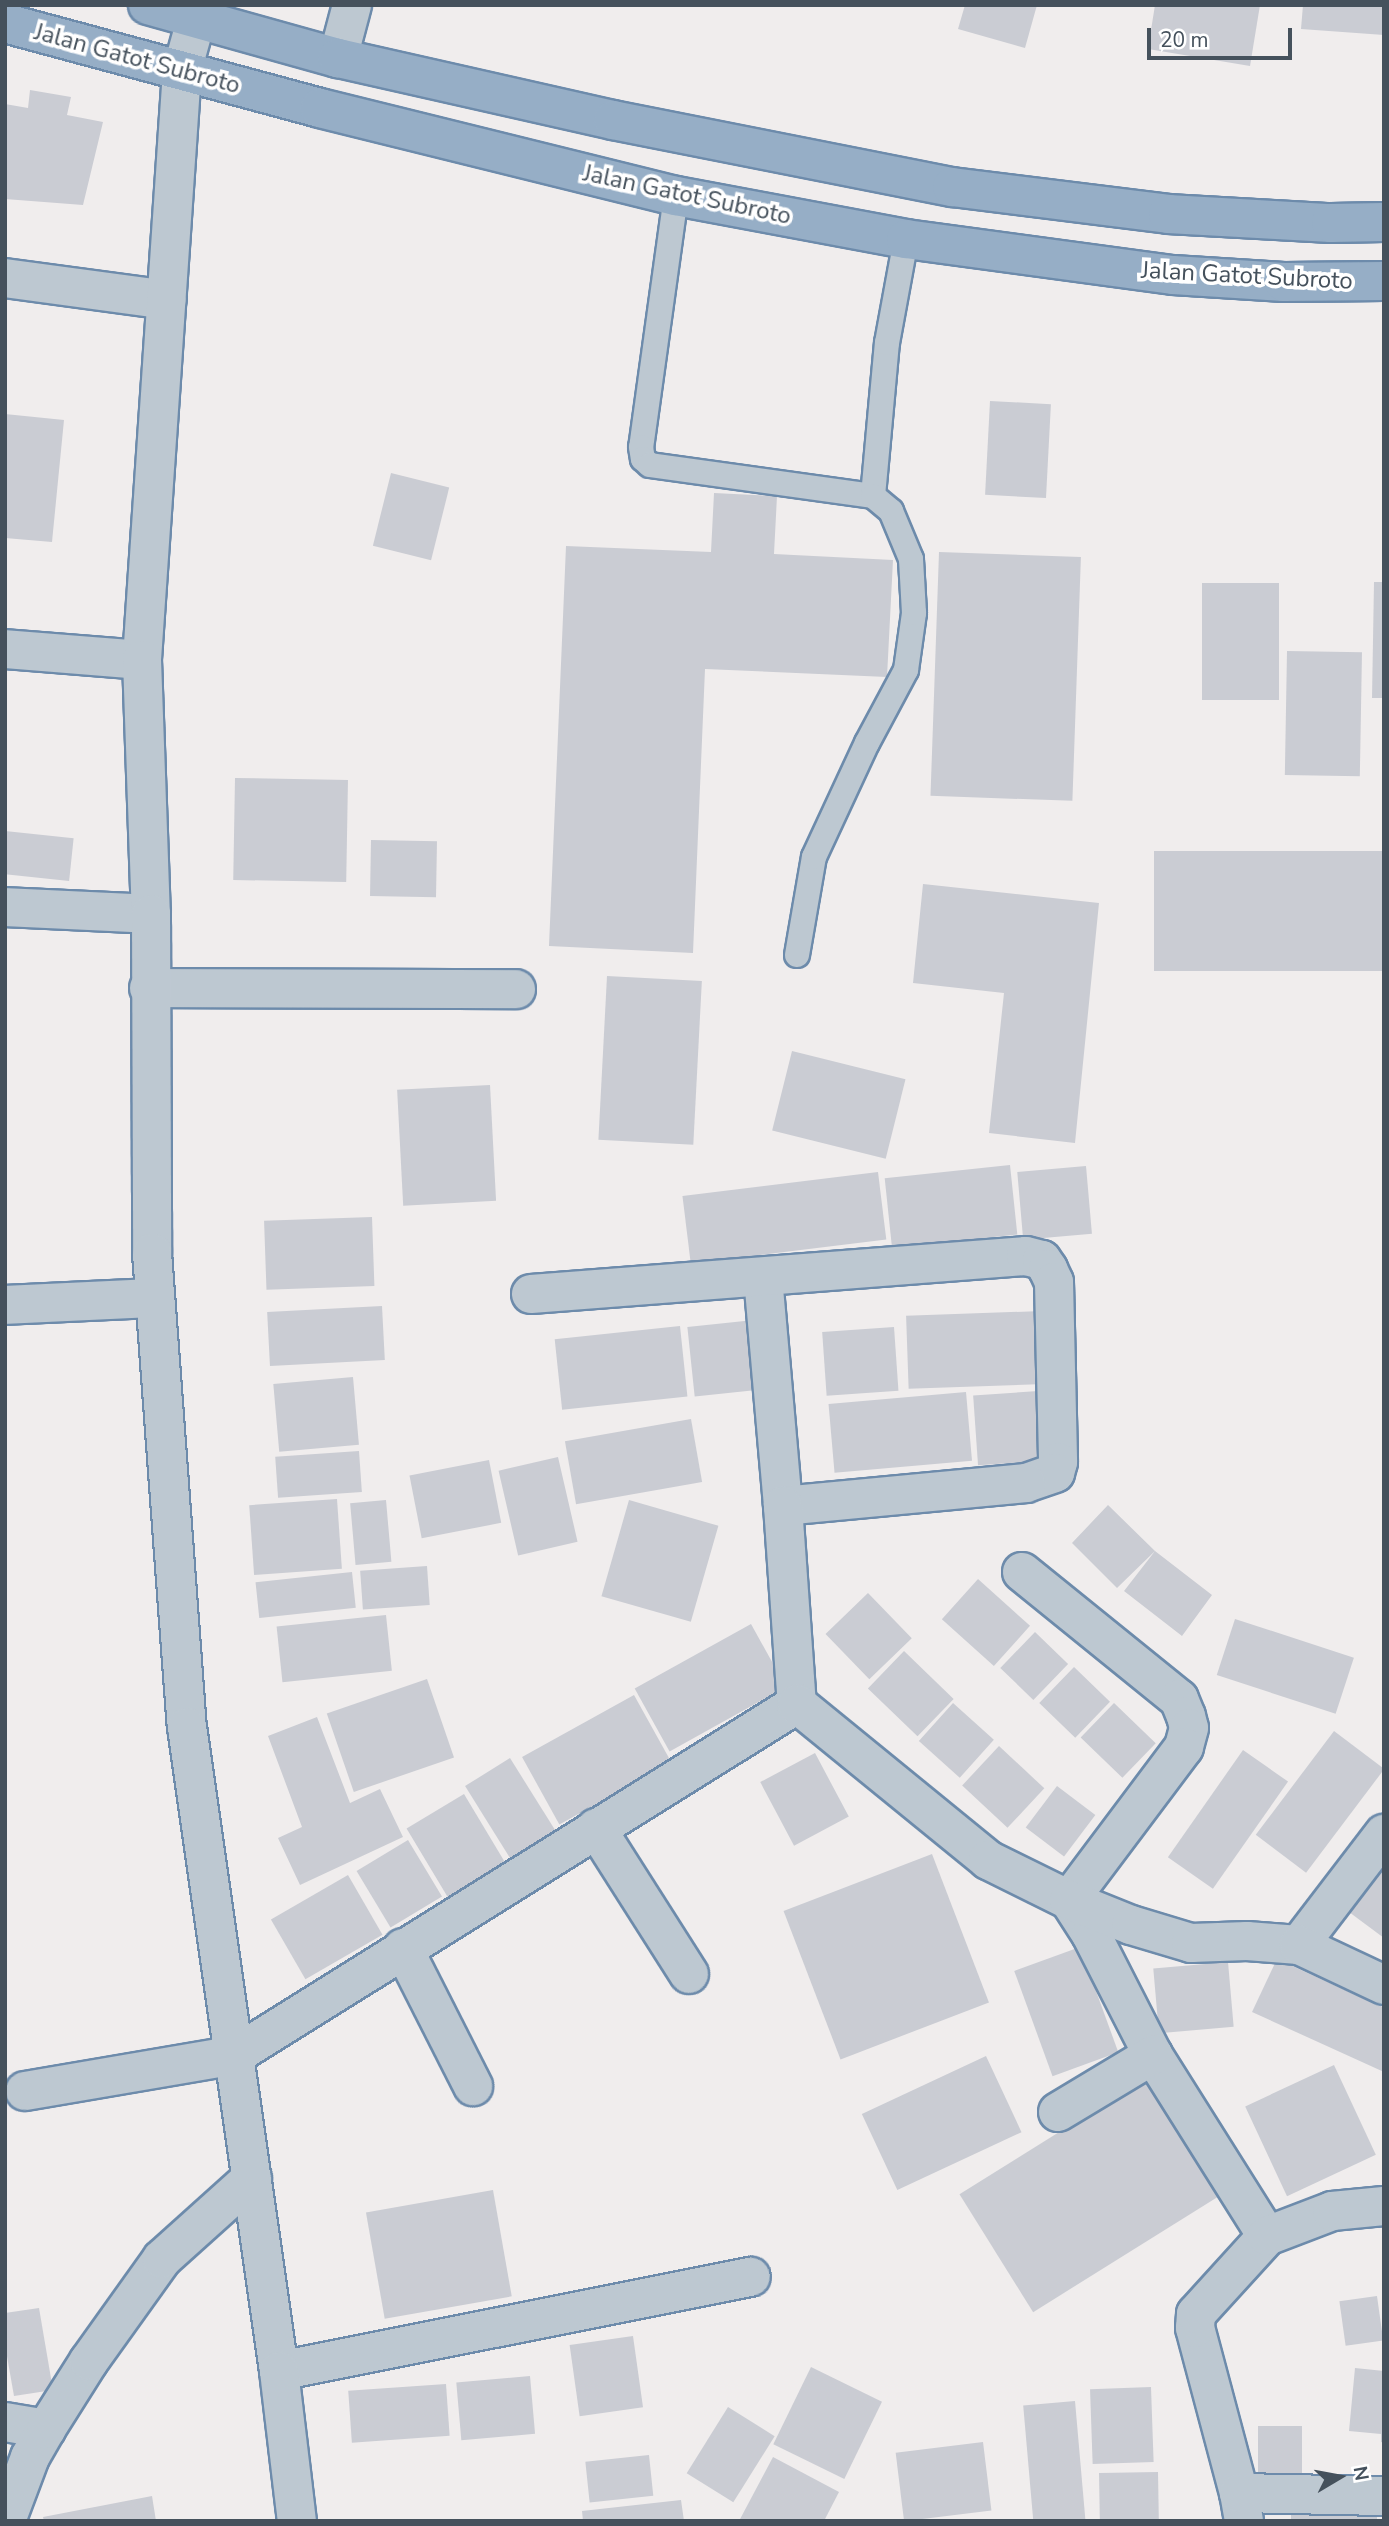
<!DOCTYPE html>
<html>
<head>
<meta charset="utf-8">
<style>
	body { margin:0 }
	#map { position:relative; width:1389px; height:2526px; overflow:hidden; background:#f0eded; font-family:"Nunito Sans",sans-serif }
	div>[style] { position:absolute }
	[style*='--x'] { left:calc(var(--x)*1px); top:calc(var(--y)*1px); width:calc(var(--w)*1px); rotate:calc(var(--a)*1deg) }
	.building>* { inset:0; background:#caccd3; transform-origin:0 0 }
	.roads { filter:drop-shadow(2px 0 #6d8bab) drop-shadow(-2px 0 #6d8bab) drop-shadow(0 2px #6d8bab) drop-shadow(0 -2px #6d8bab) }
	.service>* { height:24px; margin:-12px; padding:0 12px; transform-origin:12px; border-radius:12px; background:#bdc8d1 }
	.minor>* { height:38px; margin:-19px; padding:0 19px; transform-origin:19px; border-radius:19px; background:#bdc8d1 }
	.tertiary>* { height:38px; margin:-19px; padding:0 19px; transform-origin:19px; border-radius:19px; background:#bdc8d1 }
	.trunk>* { height:38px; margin:-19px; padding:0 19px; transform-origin:19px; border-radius:19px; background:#96aec6 }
	span { translate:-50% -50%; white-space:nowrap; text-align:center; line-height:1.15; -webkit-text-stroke:7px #fff; paint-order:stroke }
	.street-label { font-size:24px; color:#45515c }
	.frame { position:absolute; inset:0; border:7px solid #45515c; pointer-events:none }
	.north { position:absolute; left:1305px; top:2442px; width:70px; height:70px; -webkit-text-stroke:5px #fff; paint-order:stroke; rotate:80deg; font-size:19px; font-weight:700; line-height:28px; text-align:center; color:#45515c }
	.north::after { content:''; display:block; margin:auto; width:24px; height:32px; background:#45515c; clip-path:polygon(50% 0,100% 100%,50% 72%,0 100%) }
	.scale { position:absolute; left:1147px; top:28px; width:145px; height:32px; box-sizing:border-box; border:4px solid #45515c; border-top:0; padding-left:9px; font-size:21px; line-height:24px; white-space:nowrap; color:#45515c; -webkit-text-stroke:5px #fff; paint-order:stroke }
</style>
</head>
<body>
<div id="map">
	<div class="building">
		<i style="clip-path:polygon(965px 5px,1037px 5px,1025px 48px,958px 29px)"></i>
		<i style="clip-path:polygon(1155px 5px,1260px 5px,1250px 66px,1148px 49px)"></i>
		<i style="clip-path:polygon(1303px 5px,1384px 5px,1384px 35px,1301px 29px)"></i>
		<i style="clip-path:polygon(30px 90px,71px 97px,67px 115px,103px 122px,83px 205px,5px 199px,5px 104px,28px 108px)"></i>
		<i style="left:990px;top:401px;width:61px;height:94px;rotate:3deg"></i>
		<i style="clip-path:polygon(5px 414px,64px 420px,52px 542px,5px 538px)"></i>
		<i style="left:391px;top:473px;width:60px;height:75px;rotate:14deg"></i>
		<i style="clip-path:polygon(714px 493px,777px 496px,774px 554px,893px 560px,887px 677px,705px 669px,693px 953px,549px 946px,566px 546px,711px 552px)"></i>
		<i style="left:939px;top:552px;width:142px;height:244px;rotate:2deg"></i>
		<i style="clip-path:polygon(1374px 582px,1384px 582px,1384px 698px,1372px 698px)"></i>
		<i style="left:1202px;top:583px;width:77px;height:117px"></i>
		<i style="left:1287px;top:651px;width:75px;height:124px;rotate:1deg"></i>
		<i style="left:235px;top:778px;width:113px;height:102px;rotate:1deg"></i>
		<i style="left:5px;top:831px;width:69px;height:43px;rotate:6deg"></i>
		<i style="left:371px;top:840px;width:66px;height:56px;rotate:1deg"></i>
		<i style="left:1384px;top:851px;width:120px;height:230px;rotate:90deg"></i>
		<i style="clip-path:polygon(923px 884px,1099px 903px,1075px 1143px,989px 1133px,1004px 993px,913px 983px)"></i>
		<i style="left:607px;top:976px;width:95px;height:164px;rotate:3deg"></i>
		<i style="left:792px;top:1051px;width:117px;height:82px;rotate:14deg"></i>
		<i style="left:490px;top:1085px;width:116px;height:93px;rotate:87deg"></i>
		<i style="left:1010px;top:1165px;width:70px;height:126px;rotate:84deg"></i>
		<i style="left:1086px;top:1166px;width:68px;height:69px;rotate:85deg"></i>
		<i style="left:878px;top:1172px;width:68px;height:197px;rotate:83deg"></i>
		<i style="left:372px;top:1217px;width:69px;height:108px;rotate:88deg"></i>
		<i style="left:382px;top:1306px;width:54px;height:115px;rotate:87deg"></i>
		<i style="left:1042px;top:1311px;width:73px;height:136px;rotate:88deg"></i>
		<i style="left:754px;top:1320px;width:70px;height:67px;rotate:84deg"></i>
		<i style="left:680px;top:1326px;width:71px;height:126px;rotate:84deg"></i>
		<i style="left:894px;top:1327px;width:64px;height:72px;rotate:86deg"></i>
		<i style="left:353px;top:1377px;width:68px;height:80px;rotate:85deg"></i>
		<i style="left:1038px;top:1391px;width:70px;height:65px;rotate:86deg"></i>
		<i style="left:966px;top:1392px;width:69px;height:138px;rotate:85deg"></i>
		<i style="left:691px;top:1419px;width:64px;height:128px;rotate:80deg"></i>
		<i style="left:359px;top:1451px;width:41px;height:84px;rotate:86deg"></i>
		<i style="left:558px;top:1457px;width:87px;height:61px;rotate:77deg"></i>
		<i style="left:489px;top:1460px;width:64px;height:81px;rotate:79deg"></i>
		<i style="left:337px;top:1499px;width:70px;height:88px;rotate:86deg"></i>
		<i style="left:386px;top:1500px;width:62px;height:36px;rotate:85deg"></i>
		<i style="left:629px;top:1500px;width:93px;height:100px;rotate:16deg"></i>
		<i style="clip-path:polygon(1108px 1505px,1155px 1551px,1212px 1595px,1182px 1636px,1124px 1591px,1155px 1551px,1117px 1588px,1072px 1543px)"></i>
		<i style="left:427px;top:1566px;width:39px;height:67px;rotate:86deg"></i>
		<i style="left:352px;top:1572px;width:36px;height:97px;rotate:84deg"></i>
		<i style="left:978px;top:1579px;width:70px;height:54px;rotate:42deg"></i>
		<i style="left:868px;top:1593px;width:63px;height:59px;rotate:46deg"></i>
		<i style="left:386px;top:1615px;width:56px;height:110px;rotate:84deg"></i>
		<i style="left:1235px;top:1619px;width:125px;height:59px;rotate:18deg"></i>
		<i style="left:751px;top:1624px;width:72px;height:133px;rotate:61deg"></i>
		<i style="left:1035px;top:1632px;width:46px;height:50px;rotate:44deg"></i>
		<i style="left:904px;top:1651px;width:69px;height:52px;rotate:44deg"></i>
		<i style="left:1074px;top:1667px;width:50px;height:50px;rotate:44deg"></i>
		<i style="left:427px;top:1679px;width:83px;height:106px;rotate:71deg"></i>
		<i style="left:634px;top:1695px;width:77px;height:128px;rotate:61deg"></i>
		<i style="left:953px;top:1703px;width:55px;height:51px;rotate:42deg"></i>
		<i style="left:1114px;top:1703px;width:58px;height:48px;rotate:44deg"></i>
		<i style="clip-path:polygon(317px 1717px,350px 1803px,380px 1789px,403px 1837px,300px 1885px,278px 1838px,302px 1827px,268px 1736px)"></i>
		<i style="left:1334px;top:1731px;width:63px;height:130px;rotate:37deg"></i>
		<i style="left:999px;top:1746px;width:62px;height:54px;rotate:43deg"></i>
		<i style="left:1243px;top:1750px;width:55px;height:131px;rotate:35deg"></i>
		<i style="left:815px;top:1753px;width:72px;height:62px;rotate:62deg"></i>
		<i style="left:510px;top:1758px;width:93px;height:53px;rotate:58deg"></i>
		<i style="left:1057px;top:1786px;width:48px;height:52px;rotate:37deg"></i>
		<i style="left:464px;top:1794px;width:83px;height:67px;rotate:59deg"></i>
		<i style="left:408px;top:1840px;width:66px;height:60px;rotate:59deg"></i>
		<i style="left:932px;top:1854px;width:159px;height:159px;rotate:69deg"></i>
		<i style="clip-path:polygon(1384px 1867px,1384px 1938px,1349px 1912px)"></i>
		<i style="left:348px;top:1875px;width:69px;height:89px;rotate:60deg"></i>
		<i style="left:1080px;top:1947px;width:112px;height:70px;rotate:70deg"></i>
		<i style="clip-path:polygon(1277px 1959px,1384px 2008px,1384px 2072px,1252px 2012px)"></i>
		<i style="left:1228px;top:1962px;width:65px;height:75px;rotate:85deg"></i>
		<i style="left:986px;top:2056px;width:84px;height:137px;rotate:65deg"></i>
		<i style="left:1334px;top:2065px;width:99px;height:98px;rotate:65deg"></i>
		<i style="left:1152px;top:2074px;width:139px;height:227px;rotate:58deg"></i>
		<i style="left:493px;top:2190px;width:108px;height:129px;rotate:80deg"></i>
		<i style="left:1377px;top:2296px;width:45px;height:38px;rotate:82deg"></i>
		<i style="clip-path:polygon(39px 2308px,53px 2390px,14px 2396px,5px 2345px,5px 2313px)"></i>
		<i style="left:633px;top:2336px;width:72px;height:64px;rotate:82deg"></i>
		<i style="left:811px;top:2367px;width:79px;height:86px;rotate:26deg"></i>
		<i style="clip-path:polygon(1355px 2368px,1384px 2371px,1384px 2443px,1381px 2442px,1381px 2434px,1349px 2431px)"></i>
		<i style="left:530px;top:2376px;width:58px;height:74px;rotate:85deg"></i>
		<i style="left:446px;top:2384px;width:52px;height:98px;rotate:86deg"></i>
		<i style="left:1151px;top:2387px;width:75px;height:61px;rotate:88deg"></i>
		<i style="left:1075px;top:2401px;width:121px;height:52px;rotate:85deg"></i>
		<i style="left:728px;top:2407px;width:55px;height:78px;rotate:32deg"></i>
		<i style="left:1258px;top:2426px;width:44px;height:56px"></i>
		<i style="left:983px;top:2442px;width:69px;height:88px;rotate:83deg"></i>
		<i style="left:649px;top:2455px;width:41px;height:64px;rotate:84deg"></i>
		<i style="clip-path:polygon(773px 2457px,839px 2492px,824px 2521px,739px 2521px)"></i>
		<i style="left:1158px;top:2472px;width:49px;height:59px;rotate:89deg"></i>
		<i style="clip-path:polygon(152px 2496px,156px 2521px,44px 2521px,43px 2517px)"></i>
		<i style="clip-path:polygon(681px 2500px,684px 2521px,583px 2521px,582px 2511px)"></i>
		<i style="left:1377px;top:2511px;width:10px;height:86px;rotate:90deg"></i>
	</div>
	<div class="roads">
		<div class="service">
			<i style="--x:676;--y:196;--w:253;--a:97.9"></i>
			<i style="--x:641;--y:447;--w:12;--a:81"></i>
			<i style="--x:643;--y:459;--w:9;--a:41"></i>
			<i style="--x:650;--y:465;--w:225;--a:7.9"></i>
			<i style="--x:873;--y:496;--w:154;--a:-84.8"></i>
			<i style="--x:887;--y:343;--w:106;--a:-79.6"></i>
			<i style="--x:797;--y:955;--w:99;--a:-80.2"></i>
			<i style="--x:814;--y:857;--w:126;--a:-65.1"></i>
			<i style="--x:867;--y:743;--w:83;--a:-61.9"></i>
			<i style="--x:906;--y:670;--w:58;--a:-82"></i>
			<i style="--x:914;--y:613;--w:54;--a:-93.2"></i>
			<i style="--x:911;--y:559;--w:52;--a:-112.6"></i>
			<i style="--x:891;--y:511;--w:23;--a:-140"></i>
		</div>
		<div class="minor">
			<i style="--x:338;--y:58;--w:55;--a:-75.2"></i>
			<i style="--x:182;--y:71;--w:53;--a:-74.6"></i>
			<i style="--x:5;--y:278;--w:163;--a:7.7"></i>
			<i style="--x:5;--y:649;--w:137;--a:4.6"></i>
			<i style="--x:5;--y:907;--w:146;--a:2.7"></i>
			<i style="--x:149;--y:988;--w:367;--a:0.2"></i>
			<i style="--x:763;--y:1277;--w:230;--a:85"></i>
			<i style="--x:531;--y:1294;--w:496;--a:-4.4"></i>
			<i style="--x:1026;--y:1256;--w:16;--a:14"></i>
			<i style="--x:1042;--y:1260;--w:11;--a:56"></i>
			<i style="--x:1048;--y:1269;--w:14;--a:65"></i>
			<i style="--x:1054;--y:1282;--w:180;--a:88.7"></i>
			<i style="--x:1058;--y:1462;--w:11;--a:105"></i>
			<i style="--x:1055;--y:1473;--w:31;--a:161"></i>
			<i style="--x:1026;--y:1483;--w:244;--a:174.6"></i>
			<i style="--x:783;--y:1506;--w:198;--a:86"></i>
			<i style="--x:5;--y:1305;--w:150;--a:-2.7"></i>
			<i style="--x:1022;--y:1572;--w:202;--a:39"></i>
			<i style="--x:1179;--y:1699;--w:18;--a:68"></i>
			<i style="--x:1186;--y:1716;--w:12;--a:76"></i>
			<i style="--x:1189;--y:1728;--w:20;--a:105"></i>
			<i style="--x:1184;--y:1747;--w:191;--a:126.9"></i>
			<i style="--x:1069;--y:1900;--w:40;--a:57.1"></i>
			<i style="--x:1091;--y:1934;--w:136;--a:62.9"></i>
			<i style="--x:1153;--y:2055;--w:214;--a:57.8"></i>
			<i style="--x:596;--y:1828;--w:173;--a:57.5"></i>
			<i style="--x:1299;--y:1945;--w:140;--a:-52.6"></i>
			<i style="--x:403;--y:1948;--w:155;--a:63.1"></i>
			<i style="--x:25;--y:2091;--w:213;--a:-9.7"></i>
			<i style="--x:235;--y:2055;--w:663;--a:-31.99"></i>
			<i style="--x:797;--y:1704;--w:247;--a:39.2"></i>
			<i style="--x:988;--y:1860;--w:90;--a:26.3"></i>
			<i style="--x:1069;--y:1900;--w:67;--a:22"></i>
			<i style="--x:1131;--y:1925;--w:63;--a:16.7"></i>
			<i style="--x:1191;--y:1943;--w:56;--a:-2"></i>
			<i style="--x:1247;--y:1941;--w:52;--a:4.4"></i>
			<i style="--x:1299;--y:1945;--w:94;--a:25.2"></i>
			<i style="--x:1058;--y:2112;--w:111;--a:-31"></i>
			<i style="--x:279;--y:2371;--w:481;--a:-11.3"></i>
			<i style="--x:5;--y:2422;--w:42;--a:9.7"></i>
			<i style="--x:1239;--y:2493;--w:171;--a:-104.9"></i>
			<i style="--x:1195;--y:2328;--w:14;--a:-86"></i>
			<i style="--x:1196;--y:2314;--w:105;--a:-47.7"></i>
			<i style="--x:1267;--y:2236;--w:70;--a:-21"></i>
			<i style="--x:1332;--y:2211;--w:52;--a:-5.5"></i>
			<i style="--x:6;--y:2521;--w:68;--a:-69.4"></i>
			<i style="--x:30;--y:2457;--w:32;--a:-60"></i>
			<i style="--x:46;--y:2429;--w:80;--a:-57.7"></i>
			<i style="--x:89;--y:2361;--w:125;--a:-54.4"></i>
			<i style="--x:162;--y:2259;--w:121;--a:-42"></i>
			<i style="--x:1244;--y:2521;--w:28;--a:-100"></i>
			<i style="--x:1239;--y:2493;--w:145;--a:1.2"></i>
		</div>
		<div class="tertiary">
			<i style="--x:182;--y:71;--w:590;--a:93.89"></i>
			<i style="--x:142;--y:660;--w:254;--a:88"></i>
			<i style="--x:151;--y:914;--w:339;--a:89.8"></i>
			<i style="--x:152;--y:1253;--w:475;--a:85.8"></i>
			<i style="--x:187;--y:1727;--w:651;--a:81.87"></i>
			<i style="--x:279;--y:2371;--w:151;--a:83.2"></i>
		</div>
		<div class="trunk">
			<i style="--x:148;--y:5;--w:197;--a:15.6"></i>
			<i style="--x:338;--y:58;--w:282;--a:12.7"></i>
			<i style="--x:613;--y:120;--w:346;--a:11.2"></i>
			<i style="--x:952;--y:187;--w:218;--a:7.1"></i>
			<i style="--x:1168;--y:214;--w:163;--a:3.2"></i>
			<i style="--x:1331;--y:223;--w:53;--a:-1.1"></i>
			<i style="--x:5;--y:23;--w:326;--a:15.1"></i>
			<i style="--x:320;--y:108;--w:367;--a:13.9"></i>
			<i style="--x:676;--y:196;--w:234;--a:10.6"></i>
			<i style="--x:906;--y:239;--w:269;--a:7.7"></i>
			<i style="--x:1173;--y:275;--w:111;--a:3.6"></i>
			<i style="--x:1284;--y:282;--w:100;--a:-0.6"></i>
		</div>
	</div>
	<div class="street-label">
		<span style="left:137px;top:59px;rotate:15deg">Jalan Gatot Subroto</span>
		<span style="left:687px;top:195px;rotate:12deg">Jalan Gatot Subroto</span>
		<span style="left:1247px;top:276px;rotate:3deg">Jalan Gatot Subroto</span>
	</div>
	<div class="frame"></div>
	<div class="north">N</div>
	<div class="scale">20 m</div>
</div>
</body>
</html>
